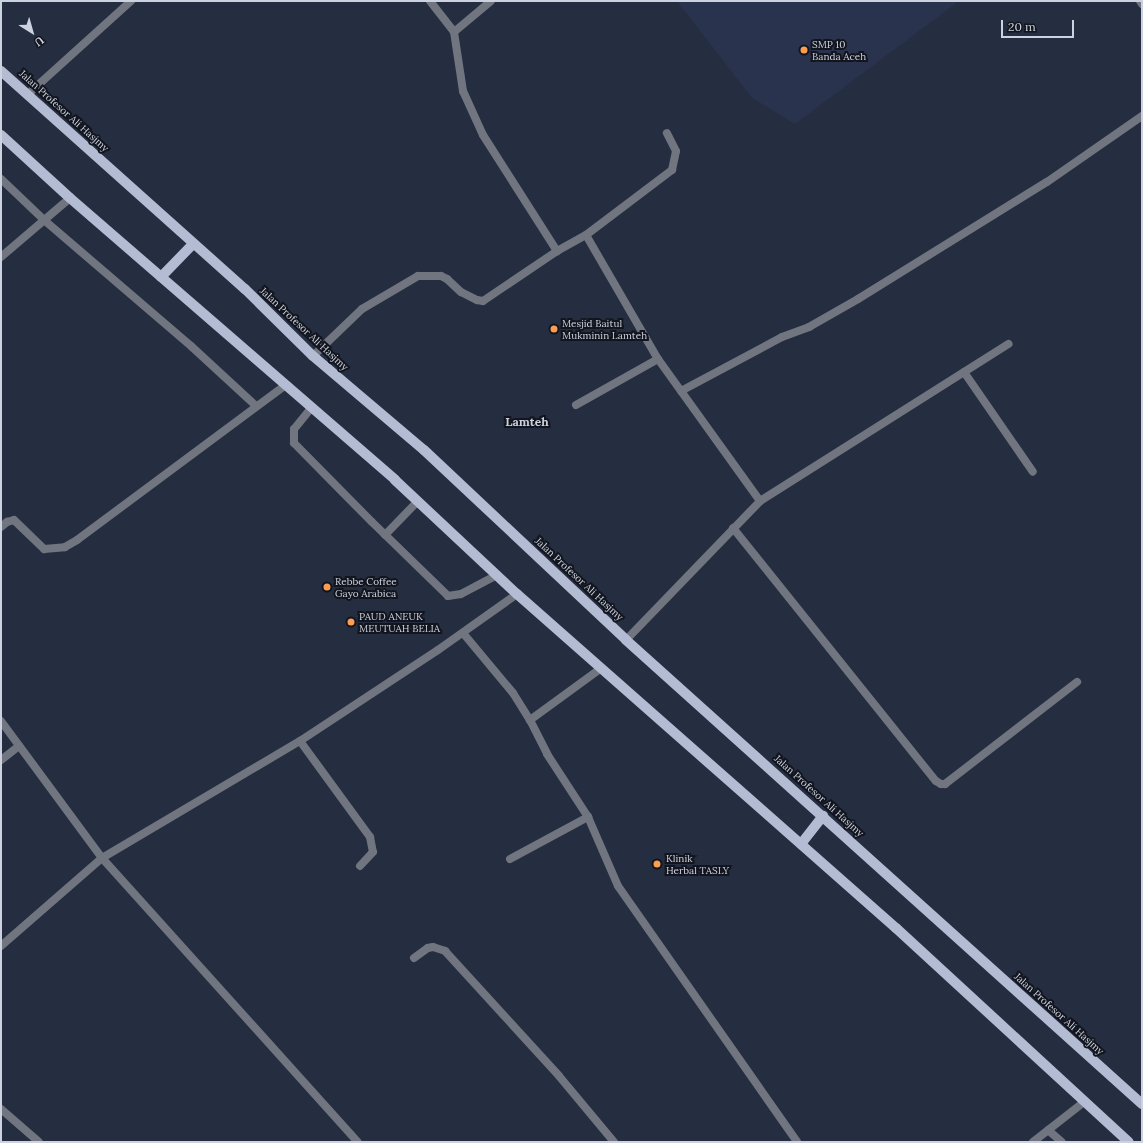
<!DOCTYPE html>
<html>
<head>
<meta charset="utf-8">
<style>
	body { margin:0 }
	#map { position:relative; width:1143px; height:1143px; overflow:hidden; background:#252d40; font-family:Lora,serif }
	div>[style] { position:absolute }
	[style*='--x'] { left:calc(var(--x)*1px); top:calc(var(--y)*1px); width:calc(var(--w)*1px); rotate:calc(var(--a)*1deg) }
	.built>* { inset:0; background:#29334d }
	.lane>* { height:8px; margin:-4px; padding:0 4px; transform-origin:4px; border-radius:4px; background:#70757f }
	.street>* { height:8px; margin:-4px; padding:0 4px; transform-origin:4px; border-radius:4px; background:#70757f }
	.primary>* { height:10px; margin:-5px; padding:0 5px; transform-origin:5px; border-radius:5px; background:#b3bcd2 }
	.dots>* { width:11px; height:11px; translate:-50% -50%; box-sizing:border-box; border:2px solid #12151e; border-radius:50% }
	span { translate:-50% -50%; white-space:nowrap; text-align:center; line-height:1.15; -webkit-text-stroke:4px #12151e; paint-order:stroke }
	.poi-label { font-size:10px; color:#ccd2df }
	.left { translate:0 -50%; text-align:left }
	.street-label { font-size:10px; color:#ccd2df }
	.quarter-label { font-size:12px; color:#ccd2df; font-weight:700 }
	.frame { position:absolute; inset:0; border:2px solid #ccd2df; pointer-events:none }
	.north { position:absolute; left:12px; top:12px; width:40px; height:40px; -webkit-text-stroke:3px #12151e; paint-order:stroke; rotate:143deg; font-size:11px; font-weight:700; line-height:16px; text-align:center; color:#ccd2df }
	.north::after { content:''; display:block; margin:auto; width:14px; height:18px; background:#ccd2df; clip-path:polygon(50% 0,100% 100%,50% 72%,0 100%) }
	.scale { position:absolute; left:1001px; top:20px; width:73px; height:18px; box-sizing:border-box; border:2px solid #ccd2df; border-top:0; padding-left:5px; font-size:12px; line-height:14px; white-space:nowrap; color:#ccd2df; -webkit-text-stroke:3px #12151e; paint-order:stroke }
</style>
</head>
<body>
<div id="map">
	<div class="built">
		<i style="clip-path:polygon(677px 1px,959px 1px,795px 124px,752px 98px)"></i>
	</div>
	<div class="lane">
		<i style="--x:1;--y:179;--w:59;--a:43.6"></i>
		<i style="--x:44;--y:220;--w:194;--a:40.6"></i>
		<i style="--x:191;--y:346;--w:88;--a:42.7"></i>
		<i style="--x:312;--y:407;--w:28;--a:129"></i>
		<i style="--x:294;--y:429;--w:14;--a:90"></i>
		<i style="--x:294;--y:443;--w:111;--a:45.4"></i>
		<i style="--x:372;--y:522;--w:106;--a:44.2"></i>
		<i style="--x:448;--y:596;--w:13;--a:-9"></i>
		<i style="--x:461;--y:594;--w:41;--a:-27.8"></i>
		<i style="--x:385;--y:535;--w:47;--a:-45.9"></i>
		<i style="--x:1048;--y:1130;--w:18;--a:41"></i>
	</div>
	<div class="street">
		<i style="--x:430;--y:1;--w:39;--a:52"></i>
		<i style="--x:454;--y:32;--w:60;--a:81.3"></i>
		<i style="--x:463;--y:91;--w:48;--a:65.6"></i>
		<i style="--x:483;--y:135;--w:138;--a:57.5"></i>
		<i style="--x:1140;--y:1;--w:4;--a:56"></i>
		<i style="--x:454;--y:32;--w:48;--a:-40"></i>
		<i style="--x:27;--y:95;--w:140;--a:-42.1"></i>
		<i style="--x:586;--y:235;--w:143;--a:59.9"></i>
		<i style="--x:1;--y:257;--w:91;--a:-40.5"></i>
		<i style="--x:313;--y:356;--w:68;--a:-43.8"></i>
		<i style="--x:362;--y:309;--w:65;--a:-30.5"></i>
		<i style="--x:418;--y:276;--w:23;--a:0"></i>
		<i style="--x:441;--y:276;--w:7;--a:27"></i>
		<i style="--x:447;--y:279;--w:19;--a:43"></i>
		<i style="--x:461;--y:292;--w:18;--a:27"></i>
		<i style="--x:477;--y:300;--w:6;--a:9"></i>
		<i style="--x:483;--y:301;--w:89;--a:-34"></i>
		<i style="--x:557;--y:251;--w:33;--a:-29"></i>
		<i style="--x:586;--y:235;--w:108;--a:-37.1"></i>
		<i style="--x:672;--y:170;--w:19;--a:-78"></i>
		<i style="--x:676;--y:151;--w:20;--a:-117"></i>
		<i style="--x:964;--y:372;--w:121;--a:55.4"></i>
		<i style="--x:681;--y:391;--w:115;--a:-28.1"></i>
		<i style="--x:782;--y:337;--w:29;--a:-20"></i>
		<i style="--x:809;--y:327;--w:56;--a:-29.7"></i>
		<i style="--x:858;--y:299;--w:222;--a:-31.8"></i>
		<i style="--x:1047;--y:182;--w:116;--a:-34.8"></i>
		<i style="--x:576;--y:405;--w:94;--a:-29.3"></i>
		<i style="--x:658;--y:359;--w:175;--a:54.3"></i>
		<i style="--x:1;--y:527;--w:8;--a:-40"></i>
		<i style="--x:7;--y:522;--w:7;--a:-16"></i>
		<i style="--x:14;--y:520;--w:42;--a:44"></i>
		<i style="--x:44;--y:549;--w:21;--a:-5"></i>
		<i style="--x:65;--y:547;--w:14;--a:-30"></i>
		<i style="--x:77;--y:540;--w:260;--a:-36.6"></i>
		<i style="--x:733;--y:528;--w:324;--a:51.3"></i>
		<i style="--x:936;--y:781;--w:6;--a:31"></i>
		<i style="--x:941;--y:784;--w:4;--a:0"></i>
		<i style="--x:945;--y:784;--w:167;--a:-37.7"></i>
		<i style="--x:463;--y:633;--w:78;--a:50.2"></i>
		<i style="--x:513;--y:693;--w:32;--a:58"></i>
		<i style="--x:626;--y:640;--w:193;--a:-46"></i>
		<i style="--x:760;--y:501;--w:294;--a:-32.3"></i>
		<i style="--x:600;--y:669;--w:87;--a:143.9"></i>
		<i style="--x:530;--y:720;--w:38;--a:63"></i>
		<i style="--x:547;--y:754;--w:75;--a:56.9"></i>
		<i style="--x:588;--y:817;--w:75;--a:66.5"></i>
		<i style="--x:618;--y:886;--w:312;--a:55"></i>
		<i style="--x:1;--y:721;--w:170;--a:53.6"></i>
		<i style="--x:102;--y:858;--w:382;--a:48"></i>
		<i style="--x:300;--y:741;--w:119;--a:53.9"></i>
		<i style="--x:370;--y:837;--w:15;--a:79"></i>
		<i style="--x:373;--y:852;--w:19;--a:133"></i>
		<i style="--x:1;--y:760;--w:23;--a:-38"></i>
		<i style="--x:510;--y:859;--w:89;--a:-28.3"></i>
		<i style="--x:1;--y:946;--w:134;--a:-41.1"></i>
		<i style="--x:102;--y:858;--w:230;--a:-30.6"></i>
		<i style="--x:300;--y:741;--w:165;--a:-33.4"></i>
		<i style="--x:438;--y:650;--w:97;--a:-35.3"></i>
		<i style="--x:414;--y:958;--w:17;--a:-36"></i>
		<i style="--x:428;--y:948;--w:5;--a:-11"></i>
		<i style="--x:433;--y:947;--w:13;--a:18"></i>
		<i style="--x:445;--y:951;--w:169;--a:47.6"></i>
		<i style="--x:559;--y:1076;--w:86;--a:50.2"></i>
		<i style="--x:1;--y:1109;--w:50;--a:41"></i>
		<i style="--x:1033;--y:1142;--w:65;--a:-38.1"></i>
	</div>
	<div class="primary">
		<i style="--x:1;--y:71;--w:327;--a:41.8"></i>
		<i style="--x:245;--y:289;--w:95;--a:44.6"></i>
		<i style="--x:313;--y:356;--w:145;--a:40.3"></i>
		<i style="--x:424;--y:450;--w:277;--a:43.2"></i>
		<i style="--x:626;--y:640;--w:694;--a:41.96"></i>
		<i style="--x:1;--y:135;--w:93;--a:42.4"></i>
		<i style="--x:70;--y:198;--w:430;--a:40.9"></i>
		<i style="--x:395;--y:480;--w:167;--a:43.1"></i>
		<i style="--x:517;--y:594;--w:505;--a:41.39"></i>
		<i style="--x:896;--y:928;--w:316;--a:42.6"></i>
		<i style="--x:161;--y:277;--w:46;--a:-45.9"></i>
		<i style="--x:801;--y:844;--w:36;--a:-52"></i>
	</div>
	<div class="dots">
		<i style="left:804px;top:50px;background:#fc9e52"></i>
		<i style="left:554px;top:329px;background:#fc9e52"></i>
		<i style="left:327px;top:587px;background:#fc9e52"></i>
		<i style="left:351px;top:622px;background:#fc9e52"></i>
		<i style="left:657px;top:864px;background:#fc9e52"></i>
	</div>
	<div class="poi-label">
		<span class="left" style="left:812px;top:50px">SMP 10<br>Banda Aceh</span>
		<span class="left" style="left:562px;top:329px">Mesjid Baitul<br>Mukminin Lamteh</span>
		<span class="left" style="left:335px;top:587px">Rebbe Coffee<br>Gayo Arabica</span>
		<span class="left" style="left:359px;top:622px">PAUD ANEUK<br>MEUTUAH BELIA</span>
		<span class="left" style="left:666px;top:864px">Klinik<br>Herbal TASLY</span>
	</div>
	<div class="street-label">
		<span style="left:64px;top:111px;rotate:42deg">Jalan Profesor Ali Hasjmy</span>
		<span style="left:304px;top:329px;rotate:43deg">Jalan Profesor Ali Hasjmy</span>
		<span style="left:579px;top:579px;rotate:43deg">Jalan Profesor Ali Hasjmy</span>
		<span style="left:819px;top:796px;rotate:42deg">Jalan Profesor Ali Hasjmy</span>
		<span style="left:1059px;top:1014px;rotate:42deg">Jalan Profesor Ali Hasjmy</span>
	</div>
	<div class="quarter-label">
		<span style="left:527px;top:422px">Lamteh</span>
	</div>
	<div class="frame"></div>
	<div class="north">U</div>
	<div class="scale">20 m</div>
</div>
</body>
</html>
